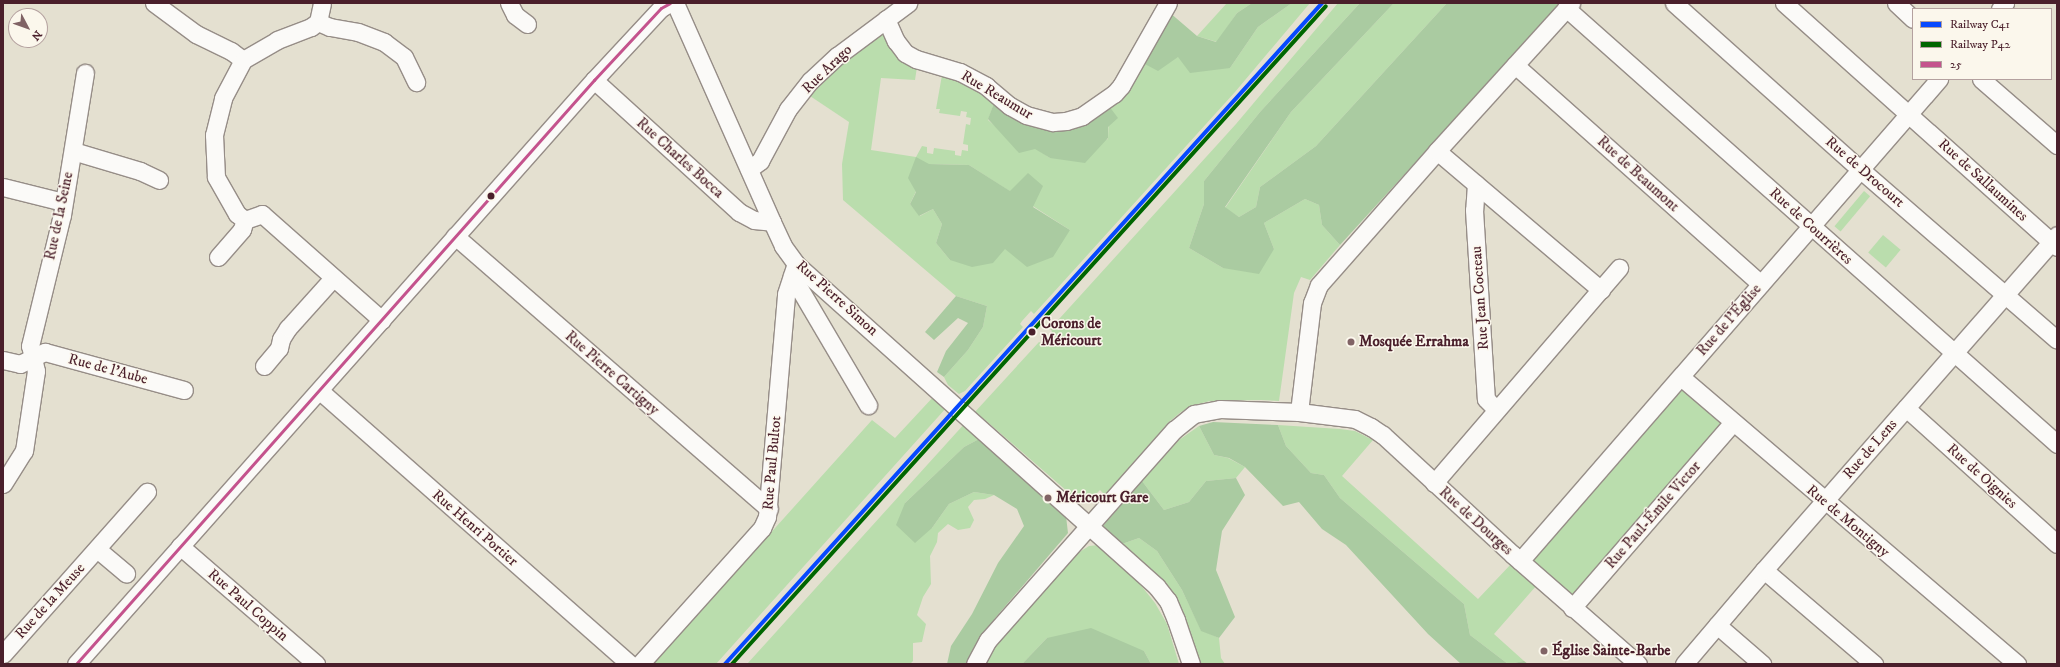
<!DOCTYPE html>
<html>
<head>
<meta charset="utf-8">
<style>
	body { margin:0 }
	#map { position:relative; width:2060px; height:667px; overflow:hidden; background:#e4e0d0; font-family:"IM FELL DW Pica",serif }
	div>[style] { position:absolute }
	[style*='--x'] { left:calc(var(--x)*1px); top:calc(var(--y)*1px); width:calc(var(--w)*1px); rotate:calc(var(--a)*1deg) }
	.green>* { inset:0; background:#baddad; transform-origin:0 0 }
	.forest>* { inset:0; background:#aacba1 }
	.roads { filter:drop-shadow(1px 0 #968d87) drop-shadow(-1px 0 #968d87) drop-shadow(0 1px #968d87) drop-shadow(0 -1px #968d87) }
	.minor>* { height:17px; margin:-8.5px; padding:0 8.5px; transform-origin:8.5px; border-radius:8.5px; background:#fbfaf8 }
	.bus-1>* { height:3px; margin:-1.5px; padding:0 1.5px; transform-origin:1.5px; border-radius:1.5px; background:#c4538d }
	.rail-1>* { height:4px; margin:-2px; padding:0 2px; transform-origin:2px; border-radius:2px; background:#0749ff }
	.rail-2>* { height:4px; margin:-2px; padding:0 2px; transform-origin:2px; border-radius:2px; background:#060 }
	.dots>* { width:11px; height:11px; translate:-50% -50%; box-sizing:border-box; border:2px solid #fbf7ec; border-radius:50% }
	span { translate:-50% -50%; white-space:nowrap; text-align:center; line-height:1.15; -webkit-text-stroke:3px #fbf7ec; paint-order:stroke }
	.street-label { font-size:15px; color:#4a1f2b }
	.stop-label { font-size:15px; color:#4a1f2b; font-weight:700 }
	.left { translate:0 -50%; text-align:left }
	.poi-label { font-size:15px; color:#4a1f2b; font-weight:700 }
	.frame { position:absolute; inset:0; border:4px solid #4a1f2b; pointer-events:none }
	.legend { position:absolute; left:1912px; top:8px; width:140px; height:72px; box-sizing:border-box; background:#fbf7ec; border:1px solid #b4a19f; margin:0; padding:5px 7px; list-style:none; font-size:12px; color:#4a1f2b }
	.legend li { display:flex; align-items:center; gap:8px; height:20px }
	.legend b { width:20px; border:1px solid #b4a19f }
	.north { position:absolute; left:8px; top:8px; width:40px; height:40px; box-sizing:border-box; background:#fbf7ec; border:1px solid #b4a19f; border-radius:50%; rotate:131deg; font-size:11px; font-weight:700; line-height:16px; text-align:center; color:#4a1f2b }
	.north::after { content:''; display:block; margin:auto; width:14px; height:18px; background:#806365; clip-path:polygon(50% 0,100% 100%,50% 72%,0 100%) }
</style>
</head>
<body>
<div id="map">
	<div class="green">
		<i style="clip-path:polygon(1227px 3px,1252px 3px,1237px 13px,1217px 42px,1197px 36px)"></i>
		<i style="clip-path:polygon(evenodd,1292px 3px,1310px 3px,1235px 92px,1034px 314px,1031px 311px,1022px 321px,1020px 324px,1023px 327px,965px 391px,959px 394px,948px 385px,944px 377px,968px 350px,983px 327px,987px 306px,956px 296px,843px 200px,842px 164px,849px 122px,810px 96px,843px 63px,884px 33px,917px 67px,915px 80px,881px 78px,871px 150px,916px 157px,922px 146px,927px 147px,927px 153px,933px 154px,934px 148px,955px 151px,955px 155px,961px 156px,962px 150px,968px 151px,968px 145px,963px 144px,966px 124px,970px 125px,971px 118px,966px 117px,967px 112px,961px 111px,960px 116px,939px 113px,940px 109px,936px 109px,942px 75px,956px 79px,980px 92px,994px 103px,988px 120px,1005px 135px,1035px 148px,1050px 158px,1108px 139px,1109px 106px,1141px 62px,1178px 57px,1230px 68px,1258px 27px,1292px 3px,929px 164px,969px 165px,1070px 230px,1005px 249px,950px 260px,936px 243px,942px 224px,933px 209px,920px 216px,910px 204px,929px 164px)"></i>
		<i style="clip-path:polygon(1338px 3px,1360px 3px,1260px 112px,1204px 181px,1204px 204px,1189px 248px,1223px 268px,1274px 249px,1264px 223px,1305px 199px,1319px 205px,1322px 225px,1340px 245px,1310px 280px,1301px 277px,1294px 293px,1279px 401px,1261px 400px,1210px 401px,1194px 405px,1181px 412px,1170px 421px,1105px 495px,1100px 490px,1090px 500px,1083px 501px,1076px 499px,984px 419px,974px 413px,1039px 342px,1041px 343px,1050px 335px,1052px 331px,1050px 329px,1236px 124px)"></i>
		<i style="clip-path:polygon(1394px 3px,1447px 3px,1316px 146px,1260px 187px,1256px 207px,1239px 217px,1225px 208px,1291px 112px)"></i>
		<i style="left:1864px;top:191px;width:8px;height:46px;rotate:40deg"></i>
		<i style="left:1883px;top:235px;width:23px;height:23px;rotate:40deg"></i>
		<i style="left:1682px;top:389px;width:55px;height:229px;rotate:41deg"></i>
		<i style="clip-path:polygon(935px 395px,947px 407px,716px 664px,653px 664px,872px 420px,895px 438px)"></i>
		<i style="clip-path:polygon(966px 422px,979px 439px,964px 447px,905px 503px,932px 528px,949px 504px,974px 492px,994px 495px,985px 499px,974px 500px,968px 507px,974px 520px,970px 528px,958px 530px,948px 524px,938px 533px,937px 542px,930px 556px,931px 584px,923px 597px,917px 615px,926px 624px,922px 642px,913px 643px,913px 661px,910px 664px,747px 664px)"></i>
		<i style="clip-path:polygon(1278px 425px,1340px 429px,1355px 431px,1373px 440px,1342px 476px,1478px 599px,1512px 563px,1537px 585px,1494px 634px,1524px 661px,1508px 664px,1470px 635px,1464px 604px,1340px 498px,1324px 475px,1311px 473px,1286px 446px)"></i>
		<i style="clip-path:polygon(1199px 426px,1214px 455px,1228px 458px,1245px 467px,1236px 478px,1206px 481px,1189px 502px,1164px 510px,1142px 481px,1179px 440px)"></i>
		<i style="clip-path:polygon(1139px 538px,1157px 551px,1182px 590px,1201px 630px,1219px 638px,1221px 658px,1225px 664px,1199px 664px,1190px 631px,1174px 597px,1162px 580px,1122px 544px)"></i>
		<i style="clip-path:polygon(1099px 545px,1135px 578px,1155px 603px,1167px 624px,1179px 664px,1151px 664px,1144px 651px,1047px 638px,1022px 664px,985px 664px,998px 642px,1078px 553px,1089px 546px)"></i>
	</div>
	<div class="forest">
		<i style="clip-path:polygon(1252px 3px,1292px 3px,1258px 27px,1230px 68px,1190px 73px,1178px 57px,1158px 71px,1141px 62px,1169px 12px,1197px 36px,1216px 42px,1237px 13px)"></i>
		<i style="clip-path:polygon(1360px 3px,1394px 3px,1291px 112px,1225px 207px,1239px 217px,1256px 207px,1260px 187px,1316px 146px,1447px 3px,1561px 3px,1340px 245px,1322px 225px,1319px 205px,1305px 199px,1264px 223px,1274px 249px,1259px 274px,1223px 268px,1189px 248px,1204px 204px,1204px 181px,1260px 112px)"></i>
		<i style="clip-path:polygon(994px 103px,1023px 121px,1109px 106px,1118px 118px,1108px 127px,1108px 138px,1085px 163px,1050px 158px,1035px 149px,1019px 153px,988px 119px)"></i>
		<i style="clip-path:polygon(916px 157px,929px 164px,969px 165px,1010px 191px,1028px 173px,1043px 186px,1033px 207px,1070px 230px,1053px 257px,1027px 267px,1005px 249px,993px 263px,972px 267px,950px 260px,936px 243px,942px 224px,933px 209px,919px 216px,910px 204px,916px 192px,908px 178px)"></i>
		<i style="clip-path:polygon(956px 296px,987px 306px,983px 327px,968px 350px,944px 377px,937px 372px,946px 351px,968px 323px,958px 318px,934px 340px,925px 332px)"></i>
		<i style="clip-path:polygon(1213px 422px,1278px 425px,1286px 446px,1311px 473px,1324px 475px,1340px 498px,1464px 604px,1470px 635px,1508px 664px,1524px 661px,1528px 664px,1461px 664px,1428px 634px,1346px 545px,1322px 529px,1299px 502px,1283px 506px,1245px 467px,1229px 458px,1214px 455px,1199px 426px)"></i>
		<i style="clip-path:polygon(979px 439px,1066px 516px,1068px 533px,996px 617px,974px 647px,966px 664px,947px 664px,951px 646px,972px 614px,998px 563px,1024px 526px,1017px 509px,994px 495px,974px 492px,949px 504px,932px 528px,915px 543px,896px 525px,905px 503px,964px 447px)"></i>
		<i style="clip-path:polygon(1236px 478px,1245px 495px,1222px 531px,1216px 570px,1235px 617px,1219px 638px,1201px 631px,1182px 590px,1157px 551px,1139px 538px,1122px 544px,1103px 526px,1142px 481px,1164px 510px,1189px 502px,1206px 481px)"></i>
		<i style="clip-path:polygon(1091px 628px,1144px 651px,1151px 664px,1022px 664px,1047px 638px)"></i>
	</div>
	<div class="roads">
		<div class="minor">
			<i style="--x:154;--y:3;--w:52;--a:36.4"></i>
			<i style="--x:196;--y:34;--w:39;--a:26"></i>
			<i style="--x:231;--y:51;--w:15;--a:37"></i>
			<i style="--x:509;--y:3;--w:13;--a:63"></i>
			<i style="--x:515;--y:15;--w:15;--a:37"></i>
			<i style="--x:675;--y:3;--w:240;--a:66.1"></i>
			<i style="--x:772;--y:222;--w:26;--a:65"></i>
			<i style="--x:783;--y:246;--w:22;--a:54"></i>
			<i style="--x:796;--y:264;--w:484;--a:41.8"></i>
			<i style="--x:1157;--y:587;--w:18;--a:52"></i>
			<i style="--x:1168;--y:601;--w:21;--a:67"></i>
			<i style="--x:1176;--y:620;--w:46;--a:71.2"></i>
			<i style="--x:1674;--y:3;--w:251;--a:41.8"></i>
			<i style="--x:1861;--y:170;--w:259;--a:40.9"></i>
			<i style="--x:1784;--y:3;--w:366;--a:41.8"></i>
			<i style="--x:1896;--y:3;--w:23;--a:43"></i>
			<i style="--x:1566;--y:8;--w:657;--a:41.6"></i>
			<i style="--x:2000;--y:9;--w:8;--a:-50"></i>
			<i style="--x:886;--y:19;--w:24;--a:66"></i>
			<i style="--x:896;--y:41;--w:15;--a:53"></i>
			<i style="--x:905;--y:53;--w:13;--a:29"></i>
			<i style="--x:916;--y:59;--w:46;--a:16.5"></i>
			<i style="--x:960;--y:72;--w:30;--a:28"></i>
			<i style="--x:986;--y:86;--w:31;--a:40"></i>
			<i style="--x:1010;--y:106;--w:18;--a:29"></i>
			<i style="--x:1026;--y:115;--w:28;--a:15"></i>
			<i style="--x:1053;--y:122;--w:13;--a:-4"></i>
			<i style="--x:1066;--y:121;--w:17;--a:-17"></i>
			<i style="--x:1082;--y:116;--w:39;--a:-35"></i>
			<i style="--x:1114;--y:94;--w:11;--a:-49"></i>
			<i style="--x:1121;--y:86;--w:95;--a:-60.5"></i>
			<i style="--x:318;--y:22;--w:19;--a:-78"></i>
			<i style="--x:1515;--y:65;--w:329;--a:41.7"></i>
			<i style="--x:1981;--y:79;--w:101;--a:41"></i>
			<i style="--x:594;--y:80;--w:196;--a:42.3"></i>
			<i style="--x:739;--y:212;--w:17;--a:28"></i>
			<i style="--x:754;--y:220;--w:18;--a:6"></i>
			<i style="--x:73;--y:151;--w:70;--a:16.6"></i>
			<i style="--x:140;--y:171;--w:21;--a:25"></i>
			<i style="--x:1437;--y:151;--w:215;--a:40.3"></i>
			<i style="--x:749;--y:169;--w:14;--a:-36"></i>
			<i style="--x:760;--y:161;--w:59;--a:-61.7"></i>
			<i style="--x:788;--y:109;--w:36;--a:-52"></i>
			<i style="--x:810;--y:81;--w:37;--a:-43"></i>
			<i style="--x:837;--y:56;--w:89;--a:-36.7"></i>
			<i style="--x:1476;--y:184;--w:26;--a:94"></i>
			<i style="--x:1474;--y:210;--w:189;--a:86.4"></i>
			<i style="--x:1486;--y:399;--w:14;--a:45"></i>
			<i style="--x:3;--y:187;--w:62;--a:14"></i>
			<i style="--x:245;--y:220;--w:10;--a:-143"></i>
			<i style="--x:237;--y:214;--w:43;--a:-119.6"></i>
			<i style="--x:216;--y:177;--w:42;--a:-92.7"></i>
			<i style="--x:214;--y:135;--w:38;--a:-76"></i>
			<i style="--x:223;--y:98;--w:43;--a:-62.2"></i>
			<i style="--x:243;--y:60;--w:39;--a:-30"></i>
			<i style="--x:277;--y:40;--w:36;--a:-21"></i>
			<i style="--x:311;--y:27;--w:9;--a:-36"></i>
			<i style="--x:318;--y:22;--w:13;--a:23"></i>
			<i style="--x:330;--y:27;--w:28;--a:10"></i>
			<i style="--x:358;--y:32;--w:28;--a:21"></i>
			<i style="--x:384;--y:42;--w:25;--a:37"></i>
			<i style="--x:404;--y:57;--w:28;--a:64"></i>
			<i style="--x:245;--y:220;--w:18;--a:-19"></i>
			<i style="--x:262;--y:214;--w:160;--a:41.5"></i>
			<i style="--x:455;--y:236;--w:416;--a:41"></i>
			<i style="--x:218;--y:257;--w:37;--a:-49"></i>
			<i style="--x:242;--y:229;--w:9;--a:-72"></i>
			<i style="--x:792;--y:276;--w:150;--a:59.5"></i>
			<i style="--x:3;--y:360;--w:17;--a:13"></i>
			<i style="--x:20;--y:364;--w:28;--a:-26"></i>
			<i style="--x:45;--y:352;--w:144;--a:15.3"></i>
			<i style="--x:264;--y:366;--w:23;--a:-50"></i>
			<i style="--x:279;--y:348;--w:9;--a:-77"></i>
			<i style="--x:281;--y:339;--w:13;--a:-58"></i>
			<i style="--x:288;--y:328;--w:67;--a:-48"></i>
			<i style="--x:1681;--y:377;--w:442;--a:40.5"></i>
			<i style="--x:320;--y:391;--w:413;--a:41.4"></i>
			<i style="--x:1906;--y:408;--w:203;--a:42"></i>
			<i style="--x:1299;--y:412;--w:110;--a:-83.2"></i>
			<i style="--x:1312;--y:303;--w:19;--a:-69"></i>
			<i style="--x:1319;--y:285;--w:179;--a:-48.6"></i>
			<i style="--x:1437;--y:151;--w:200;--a:-47.8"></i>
			<i style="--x:1434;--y:483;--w:284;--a:-49.3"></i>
			<i style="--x:3;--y:484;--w:39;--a:-58"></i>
			<i style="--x:24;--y:451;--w:81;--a:-81.5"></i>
			<i style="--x:36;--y:371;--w:26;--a:-103"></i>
			<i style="--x:30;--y:346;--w:135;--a:-76.3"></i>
			<i style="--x:62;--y:215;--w:144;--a:-80.8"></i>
			<i style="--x:180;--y:546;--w:180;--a:40.9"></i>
			<i style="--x:97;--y:549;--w:38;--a:40"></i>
			<i style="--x:1520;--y:561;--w:639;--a:-49"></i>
			<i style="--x:1764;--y:570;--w:145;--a:40.5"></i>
			<i style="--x:1572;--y:608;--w:246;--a:-49.1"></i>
			<i style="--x:1717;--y:625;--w:60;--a:40.9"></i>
			<i style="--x:3;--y:654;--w:217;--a:-48.4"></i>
			<i style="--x:76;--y:664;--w:781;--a:-48.43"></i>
			<i style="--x:594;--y:80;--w:98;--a:-47.1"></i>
			<i style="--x:661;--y:8;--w:10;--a:-29"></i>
			<i style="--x:640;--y:664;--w:183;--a:-48.1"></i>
			<i style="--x:762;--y:528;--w:12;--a:-66"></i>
			<i style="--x:767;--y:517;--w:224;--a:-85.1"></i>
			<i style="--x:786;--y:294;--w:32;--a:-72"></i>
			<i style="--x:975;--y:664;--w:27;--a:-62"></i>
			<i style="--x:988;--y:640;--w:281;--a:-48.5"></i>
			<i style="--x:1174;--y:430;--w:26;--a:-39"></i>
			<i style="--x:1194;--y:414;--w:26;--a:-11"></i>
			<i style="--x:1220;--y:409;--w:79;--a:2.2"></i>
			<i style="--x:1299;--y:412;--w:56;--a:7.1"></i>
			<i style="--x:1355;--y:419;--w:18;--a:27"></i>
			<i style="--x:1371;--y:427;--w:14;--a:34"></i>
			<i style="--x:1383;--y:435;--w:176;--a:42.7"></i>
			<i style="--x:1512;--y:554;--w:167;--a:41.1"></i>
			<i style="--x:1684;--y:664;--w:123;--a:-49.6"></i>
			<i style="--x:1764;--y:570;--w:445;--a:-48.8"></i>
		</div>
	</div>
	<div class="bus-1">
		<i style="--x:76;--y:664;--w:781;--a:-48.43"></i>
		<i style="--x:594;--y:80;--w:98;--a:-47.1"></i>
		<i style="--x:661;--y:8;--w:10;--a:-29"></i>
	</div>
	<div class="rail-1">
		<i style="--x:725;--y:664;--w:891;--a:-47.91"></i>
	</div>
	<div class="rail-2">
		<i style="--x:732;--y:664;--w:886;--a:-47.93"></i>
	</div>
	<div class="dots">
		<i style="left:491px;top:196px;background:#4a1f2b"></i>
		<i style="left:1032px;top:332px;background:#4a1f2b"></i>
		<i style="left:1351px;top:342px;background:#806365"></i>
		<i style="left:1048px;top:498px;background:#806365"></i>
		<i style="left:1544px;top:651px;background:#806365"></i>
	</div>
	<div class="street-label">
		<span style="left:827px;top:69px;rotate:-44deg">Rue Arago</span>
		<span style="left:997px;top:95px;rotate:31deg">Rue Reaumur</span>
		<span style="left:680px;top:158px;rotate:42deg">Rue Charles Bocca</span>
		<span style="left:1865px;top:172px;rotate:41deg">Rue de Drocourt</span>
		<span style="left:1638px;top:174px;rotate:42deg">Rue de Beaumont</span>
		<span style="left:1983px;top:180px;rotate:42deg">Rue de Sallaumines</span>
		<span style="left:59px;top:216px;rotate:-78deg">Rue de la Seine</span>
		<span style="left:1811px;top:226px;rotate:42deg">Rue de Courrières</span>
		<span style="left:837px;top:298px;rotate:42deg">Rue Pierre Simon</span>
		<span style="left:1480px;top:298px;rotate:-94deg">Rue Jean Cocteau</span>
		<span style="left:1729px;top:320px;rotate:-49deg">Rue de l'Église</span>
		<span style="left:108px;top:369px;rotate:15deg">Rue de l'Aube</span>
		<span style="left:612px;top:373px;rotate:41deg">Rue Pierre Cartigny</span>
		<span style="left:1870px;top:449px;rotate:-49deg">Rue de Lens</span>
		<span style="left:772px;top:463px;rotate:-85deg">Rue Paul Bultot</span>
		<span style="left:1982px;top:476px;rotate:42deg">Rue de Oignies</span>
		<span style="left:1653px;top:515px;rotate:-49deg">Rue Paul-Émile Victor</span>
		<span style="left:1476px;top:521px;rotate:42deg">Rue de Dourges</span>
		<span style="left:1848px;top:521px;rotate:40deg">Rue de Montigny</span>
		<span style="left:475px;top:528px;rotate:41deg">Rue Henri Portier</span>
		<span style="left:50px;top:601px;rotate:-48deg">Rue de la Meuse</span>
		<span style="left:248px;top:605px;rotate:41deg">Rue Paul Coppin</span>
	</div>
	<div class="stop-label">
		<span class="left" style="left:1041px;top:332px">Corons de<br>Méricourt</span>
	</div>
	<div class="poi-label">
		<span class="left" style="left:1359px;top:342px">Mosquée Errahma</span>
		<span class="left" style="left:1056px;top:498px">Méricourt Gare</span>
		<span class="left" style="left:1552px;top:651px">Église Sainte-Barbe</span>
	</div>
	<div class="frame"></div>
	<ul class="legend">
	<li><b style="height:5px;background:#0749ff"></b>Railway C41</li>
	<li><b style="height:5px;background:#060"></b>Railway P42</li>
	<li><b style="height:5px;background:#c4538d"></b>25</li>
	</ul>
	<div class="north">N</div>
</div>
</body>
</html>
